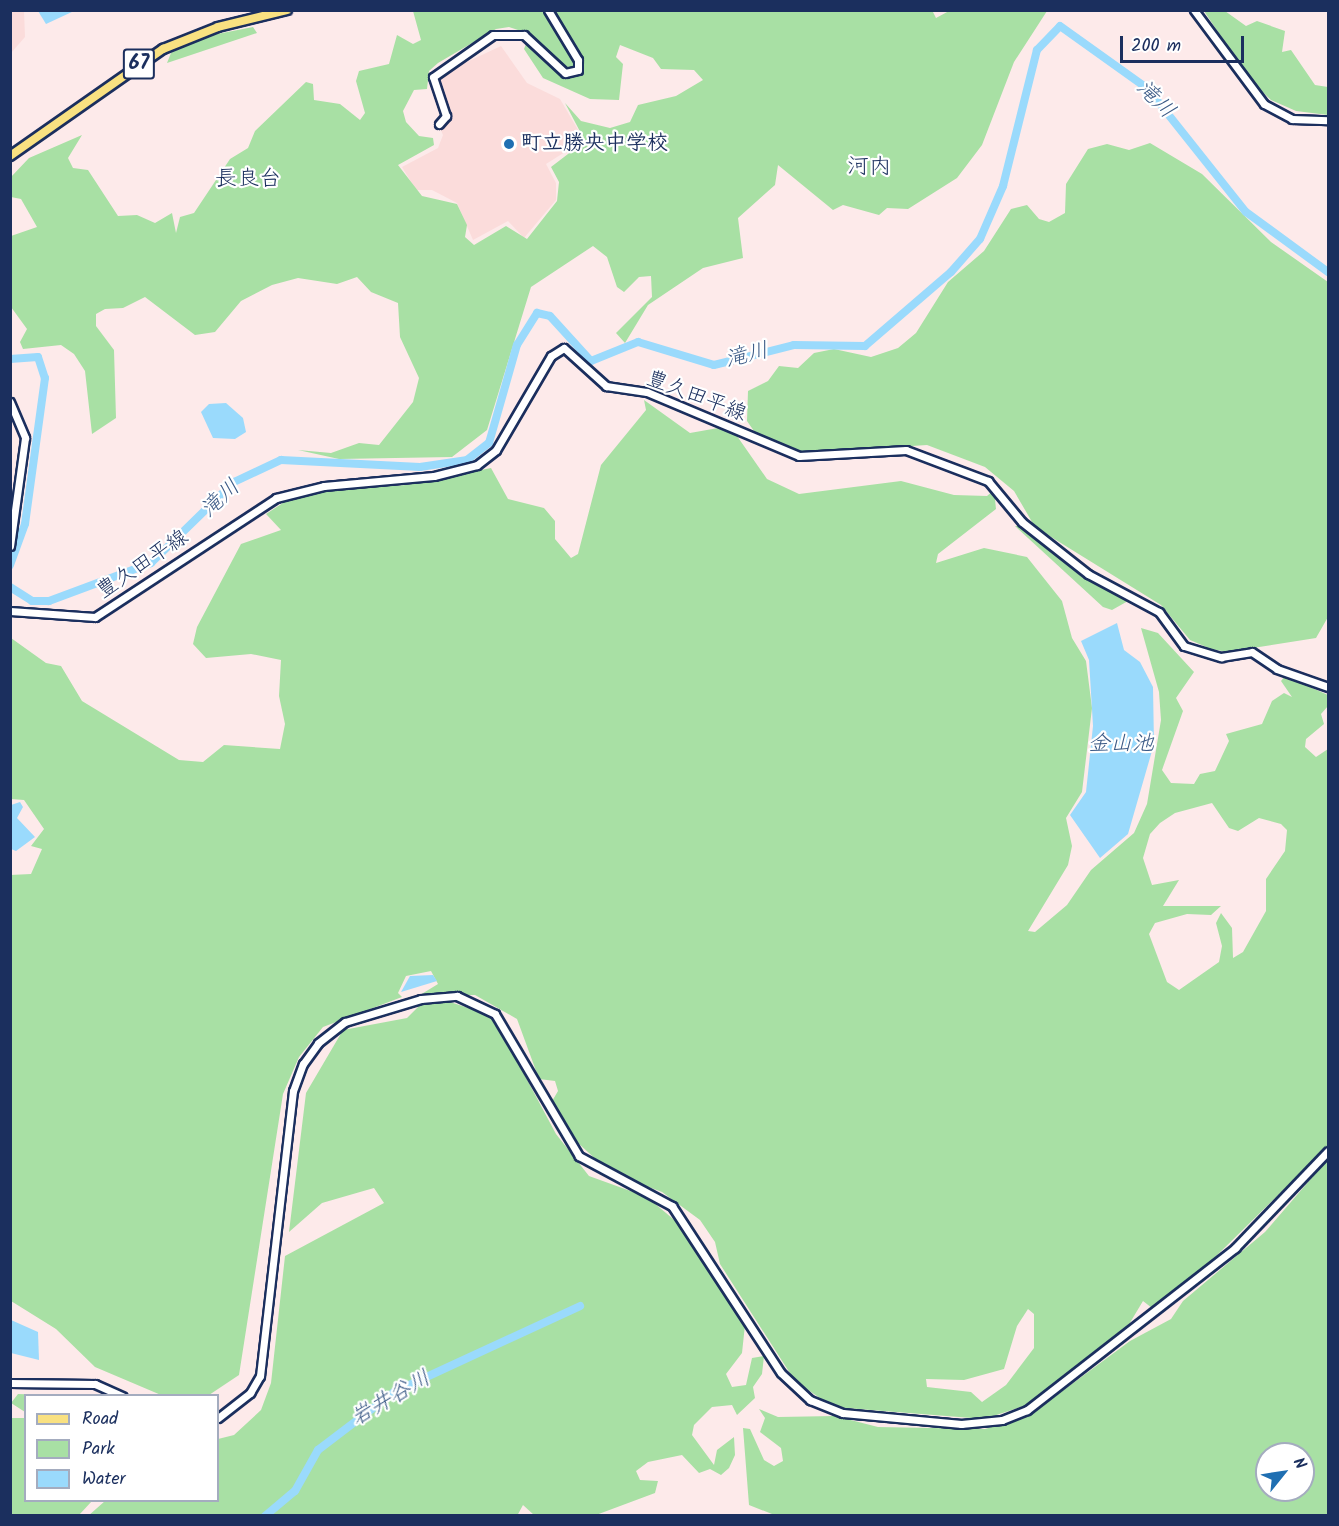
<!DOCTYPE html>
<html>
<head>
<meta charset="utf-8">
<style>
	body { margin:0 }
	#map { position:relative; width:1339px; height:1526px; overflow:hidden; background:#fdeaea; font-family:Kalam,"Klee One",sans-serif }
	div>[style] { position:absolute }
	[style*='--x'] { left:calc(var(--x)*1px); top:calc(var(--y)*1px); width:calc(var(--w)*1px); rotate:calc(var(--a)*1deg) }
	.built>* { inset:0; background:#fbdcdb }
	.green>* { inset:0; background:#a8e0a4 }
	.water>* { inset:0; background:#9adafc }
	.river>* { height:8px; margin:-4px; padding:0 4px; transform-origin:4px; border-radius:4px; background:#9adafc }
	.roads { filter:drop-shadow(2px 0 #1b2f5e) drop-shadow(-2px 0 #1b2f5e) drop-shadow(0 2px #1b2f5e) drop-shadow(0 -2px #1b2f5e) }
	.secondary>* { height:7px; margin:-3.5px; padding:0 3.5px; transform-origin:3.5px; border-radius:3.5px; background:#fff }
	.primary>* { height:8px; margin:-4px; padding:0 4px; transform-origin:4px; border-radius:4px; background:#f9e181 }
	.dots>* { width:16px; height:16px; translate:-50% -50%; box-sizing:border-box; border:3px solid #fff; border-radius:50% }
	span { translate:-50% -50%; white-space:nowrap; text-align:center; line-height:1.15; -webkit-text-stroke:4.5px #fff; paint-order:stroke }
	.shield-label span { padding:2px 4px; background:#fff; border:2px solid; border-radius:4px; -webkit-text-stroke-width:0 }
	.shield-label { font-size:20px; color:#1b2f5e; font-weight:700 }
	.poi-label { font-size:21px; color:#1b2f5e; font-weight:700 }
	.left { translate:0 -50%; text-align:left }
	.street-label { font-size:21px; color:#1b2f5e }
	.water-label { font-size:22px; color:#3b5a86; font-style:italic }
	.neighbourhood-label { font-size:22px; color:#1b2f5e }
	.frame { position:absolute; inset:0; border:12px solid #1b2f5e; pointer-events:none }
	.legend { position:absolute; left:24px; top:1394px; width:195px; height:108px; box-sizing:border-box; background:#fff; border:2px solid #a4acbf; margin:0; padding:8px 10px; list-style:none; font-size:18px; color:#1b2f5e }
	.legend li { display:flex; align-items:center; gap:12px; height:30px }
	.legend b { width:30px; border:2px solid #a4acbf }
	.north { position:absolute; left:1255px; top:1442px; width:60px; height:60px; box-sizing:border-box; background:#fff; border:2px solid #a4acbf; border-radius:50%; rotate:60deg; font-size:16px; font-weight:700; line-height:24px; text-align:center; color:#1b2f5e }
	.north::after { content:''; display:block; margin:auto; width:21px; height:27px; background:#1f6fb2; clip-path:polygon(50% 0,100% 100%,50% 72%,0 100%) }
	.scale { position:absolute; left:1120px; top:36px; width:124px; height:27px; box-sizing:border-box; border:3px solid #1b2f5e; border-top:0; padding-left:8px; font-size:18px; line-height:21px; white-space:nowrap; color:#1b2f5e; -webkit-text-stroke:4px #fff; paint-order:stroke }
</style>
</head>
<body>
<div id="map">
	<div class="built">
		<i style="clip-path:polygon(11px 10px,24px 11px,25px 37px,11px 53px)"></i>
		<i style="clip-path:polygon(501px 46px,527px 83px,560px 99px,584px 140px,546px 164px,556px 183px,556px 200px,524px 238px,508px 221px,473px 240px,457px 203px,432px 190px,416px 190px,402px 167px,438px 148px,443px 135px,439px 126px,450px 120px,436px 93px,437px 76px)"></i>
	</div>
	<div class="green">
		<i style="clip-path:polygon(evenodd,932px 10px,936px 18px,949px 11px,1047px 11px,1014px 62px,982px 145px,957px 178px,908px 209px,887px 208px,879px 215px,843px 205px,833px 210px,778px 165px,775px 185px,738px 218px,743px 258px,703px 268px,648px 305px,625px 343px,616px 333px,652px 297px,651px 276px,639px 277px,624px 292px,617px 287px,607px 257px,593px 246px,531px 287px,487px 430px,452px 457px,339px 459px,298px 450px,331px 453px,359px 443px,379px 445px,413px 402px,419px 378px,400px 337px,398px 303px,371px 292px,357px 277px,337px 284px,298px 278px,272px 285px,241px 301px,215px 332px,195px 335px,145px 297px,123px 308px,105px 309px,96px 314px,96px 326px,114px 350px,116px 418px,92px 434px,85px 371px,74px 354px,61px 345px,23px 349px,20px 342px,27px 329px,11px 307px,11px 236px,37px 227px,21px 199px,11px 197px,11px 177px,29px 158px,82px 135px,68px 158px,73px 168px,88px 170px,118px 216px,137px 215px,155px 223px,172px 213px,176px 233px,180px 217px,194px 213px,230px 159px,248px 148px,255px 131px,306px 82px,313px 84px,314px 100px,340px 104px,360px 120px,365px 113px,356px 81px,359px 71px,389px 64px,397px 35px,413px 44px,421px 40px,413px 11px,932px 10px,509px 27px,530px 34px,524px 49px,543px 78px,590px 99px,619px 100px,623px 64px,616px 57px,620px 45px,653px 58px,661px 69px,694px 70px,703px 80px,676px 96px,638px 105px,630px 122px,610px 128px,581px 121px,565px 103px,585px 141px,551px 167px,559px 182px,557px 201px,527px 239px,506px 226px,474px 245px,465px 237px,467px 225px,457px 204px,422px 196px,398px 165px,434px 145px,433px 138px,419px 136px,406px 122px,403px 111px,414px 90px,427px 89px,429px 71px,438px 63px,496px 29px,509px 27px)"></i>
		<i style="clip-path:polygon(1204px 11px,1225px 11px,1246px 26px,1257px 21px,1285px 31px,1282px 52px,1291px 50px,1315px 85px,1328px 87px,1328px 115px,1296px 111px,1271px 100px,1250px 80px)"></i>
		<i style="clip-path:polygon(253px 27px,257px 33px,167px 63px,171px 53px,202px 37px)"></i>
		<i style="clip-path:polygon(1150px 143px,1202px 174px,1271px 242px,1328px 282px,1328px 617px,1316px 638px,1227px 652px,1211px 649px,1190px 640px,1161px 605px,1035px 527px,1014px 491px,985px 467px,927px 445px,804px 453px,756px 434px,747px 421px,748px 391px,768px 381px,779px 366px,798px 368px,814px 353px,834px 349px,871px 357px,898px 348px,916px 333px,948px 282px,984px 251px,1011px 209px,1027px 205px,1039px 219px,1049px 222px,1065px 213px,1066px 184px,1088px 149px,1107px 144px,1129px 150px)"></i>
		<i style="clip-path:polygon(evenodd,644px 400px,690px 433px,718px 428px,737px 436px,767px 479px,799px 494px,901px 481px,954px 495px,987px 496px,994px 490px,996px 509px,938px 554px,936px 563px,984px 548px,1027px 557px,1062px 601px,1072px 638px,1086px 661px,1092px 708px,1082px 792px,1066px 818px,1072px 846px,1068px 865px,1028px 931px,1035px 932px,1067px 905px,1091px 870px,1134px 833px,1147px 804px,1161px 720px,1159px 692px,1141px 628px,1158px 633px,1194px 672px,1176px 698px,1183px 711px,1162px 770px,1171px 783px,1194px 784px,1200px 774px,1215px 771px,1229px 741px,1226px 734px,1262px 724px,1272px 701px,1284px 693px,1292px 697px,1281px 681px,1285px 676px,1328px 695px,1328px 706px,1321px 714px,1324px 724px,1306px 739px,1305px 747px,1316px 757px,1328px 749px,1328px 1146px,1205px 1267px,1152px 1308px,1143px 1301px,1128px 1326px,1027px 1405px,984px 1419px,833px 1407px,795px 1381px,720px 1264px,715px 1242px,700px 1220px,662px 1192px,611px 1173px,567px 1133px,551px 1103px,558px 1091px,555px 1081px,539px 1079px,517px 1019px,475px 995px,420px 995px,438px 984px,431px 971px,406px 976px,398px 993px,402px 997px,323px 1027px,299px 1057px,283px 1094px,239px 1375px,209px 1395px,161px 1395px,95px 1367px,56px 1329px,11px 1301px,10px 875px,31px 874px,42px 849px,31px 846px,44px 829px,24px 800px,11px 799px,11px 638px,46px 663px,61px 666px,82px 701px,179px 760px,203px 762px,224px 745px,280px 749px,285px 724px,279px 696px,281px 660px,251px 654px,206px 658px,193px 644px,197px 627px,241px 544px,281px 530px,266px 514px,292px 497px,323px 490px,406px 485px,491px 468px,508px 499px,544px 508px,555px 521px,555px 539px,571px 558px,578px 554px,601px 465px,646px 410px,644px 400px,1212px 803px,1229px 828px,1238px 831px,1259px 818px,1281px 824px,1287px 830px,1285px 851px,1266px 879px,1266px 911px,1243px 952px,1233px 958px,1232px 928px,1221px 913px,1216px 923px,1222px 946px,1219px 962px,1179px 990px,1167px 982px,1149px 934px,1155px 923px,1187px 914px,1211px 915px,1221px 906px,1163px 906px,1179px 880px,1152px 885px,1143px 858px,1150px 834px,1160px 823px,1175px 813px,1212px 803px,644px 400px,1028px 1309px,1034px 1314px,1034px 1348px,1006px 1385px,982px 1402px,971px 1392px,927px 1387px,926px 1379px,964px 1380px,1004px 1369px,1017px 1326px,1028px 1309px)"></i>
		<i style="clip-path:polygon(1015px 526px,1022px 526px,1082px 577px,1128px 601px,1112px 610px,1103px 607px)"></i>
		<i style="clip-path:polygon(447px 1001px,493px 1016px,556px 1134px,589px 1176px,647px 1197px,685px 1229px,745px 1325px,742px 1353px,726px 1374px,732px 1387px,746px 1385px,752px 1358px,764px 1356px,762px 1374px,753px 1387px,755px 1398px,737px 1415px,732px 1405px,712px 1407px,694px 1425px,692px 1435px,714px 1465px,717px 1450px,734px 1437px,735px 1455px,729px 1468px,721px 1475px,710px 1469px,699px 1473px,682px 1455px,648px 1462px,636px 1471px,640px 1480px,658px 1481px,655px 1493px,596px 1515px,534px 1515px,523px 1505px,517px 1516px,88px 1516px,105px 1501px,218px 1500px,218px 1439px,234px 1435px,261px 1410px,271px 1383px,285px 1256px,384px 1203px,374px 1188px,360px 1192px,322px 1203px,289px 1232px,306px 1093px,343px 1030px,407px 1018px,420px 1005px)"></i>
		<i style="clip-path:polygon(evenodd,1328px 1159px,1328px 1515px,777px 1516px,749px 1505px,743px 1428px,750px 1429px,764px 1460px,774px 1466px,783px 1461px,781px 1448px,760px 1432px,765px 1418px,759px 1409px,778px 1417px,835px 1416px,878px 1427px,985px 1429px,1030px 1415px,1130px 1341px,1171px 1319px,1183px 1301px,1265px 1232px,1328px 1159px,1267px 1454px,1303px 1454px,1303px 1490px,1267px 1490px,1267px 1454px)"></i>
		<i style="clip-path:polygon(18px 1394px,48px 1395px,52px 1395px,26px 1396px,25px 1412px,11px 1403px)"></i>
		<i style="clip-path:polygon(11px 1418px,25px 1418px,26px 1500px,92px 1501px,79px 1515px,11px 1515px)"></i>
	</div>
	<div class="water">
		<i style="clip-path:polygon(38px 11px,38px 10px,74px 11px,46px 24px)"></i>
		<i style="clip-path:polygon(226px 403px,243px 418px,246px 432px,235px 439px,213px 438px,201px 412px,209px 404px)"></i>
		<i style="clip-path:polygon(1117px 623px,1124px 650px,1140px 662px,1153px 687px,1154px 744px,1128px 834px,1100px 858px,1070px 815px,1086px 792px,1093px 726px,1089px 660px,1081px 641px)"></i>
		<i style="clip-path:polygon(20px 802px,23px 807px,17px 818px,35px 837px,16px 851px,11px 849px,11px 805px)"></i>
		<i style="clip-path:polygon(410px 976px,433px 975px,437px 981px,401px 992px)"></i>
		<i style="clip-path:polygon(11px 1320px,38px 1332px,39px 1360px,11px 1353px)"></i>
	</div>
	<div class="river">
		<i style="--x:10;--y:359;--w:28;--a:-4"></i>
		<i style="--x:38;--y:357;--w:22;--a:72"></i>
		<i style="--x:45;--y:378;--w:147;--a:97.8"></i>
		<i style="--x:25;--y:524;--w:44;--a:110.1"></i>
		<i style="--x:10;--y:587;--w:26;--a:32"></i>
		<i style="--x:32;--y:601;--w:17;--a:0"></i>
		<i style="--x:49;--y:601;--w:109;--a:-20.4"></i>
		<i style="--x:151;--y:563;--w:116;--a:-44.3"></i>
		<i style="--x:234;--y:482;--w:52;--a:-25.1"></i>
		<i style="--x:281;--y:460;--w:139;--a:2.9"></i>
		<i style="--x:420;--y:467;--w:48;--a:-8.5"></i>
		<i style="--x:467;--y:460;--w:28;--a:-38"></i>
		<i style="--x:489;--y:443;--w:102;--a:-74.1"></i>
		<i style="--x:517;--y:345;--w:38;--a:-58"></i>
		<i style="--x:537;--y:313;--w:13;--a:13"></i>
		<i style="--x:550;--y:316;--w:61;--a:47.7"></i>
		<i style="--x:591;--y:361;--w:51;--a:-22"></i>
		<i style="--x:638;--y:342;--w:79;--a:16.8"></i>
		<i style="--x:714;--y:365;--w:82;--a:-14"></i>
		<i style="--x:794;--y:345;--w:71;--a:0.8"></i>
		<i style="--x:865;--y:346;--w:113;--a:-40.7"></i>
		<i style="--x:951;--y:272;--w:44;--a:-48.7"></i>
		<i style="--x:980;--y:239;--w:58;--a:-66.5"></i>
		<i style="--x:1003;--y:186;--w:140;--a:-76"></i>
		<i style="--x:1037;--y:50;--w:33;--a:-46"></i>
		<i style="--x:1060;--y:26;--w:108;--a:35.6"></i>
		<i style="--x:1148;--y:89;--w:157;--a:51.5"></i>
		<i style="--x:1246;--y:212;--w:102;--a:36.2"></i>
		<i style="--x:265;--y:1516;--w:39;--a:-40"></i>
		<i style="--x:295;--y:1491;--w:47;--a:-60.7"></i>
		<i style="--x:318;--y:1450;--w:96;--a:-37.3"></i>
		<i style="--x:394;--y:1392;--w:205;--a:-24.8"></i>
	</div>
	<div class="roads">
		<div class="secondary">
			<i style="--x:1194;--y:10;--w:117;--a:53.3"></i>
			<i style="--x:1264;--y:104;--w:32;--a:28"></i>
			<i style="--x:1292;--y:119;--w:36;--a:2"></i>
			<i style="--x:439;--y:124;--w:11;--a:-49"></i>
			<i style="--x:446;--y:116;--w:41;--a:-108.4"></i>
			<i style="--x:433;--y:77;--w:73;--a:-35"></i>
			<i style="--x:493;--y:35;--w:31;--a:0"></i>
			<i style="--x:524;--y:35;--w:56;--a:42.8"></i>
			<i style="--x:565;--y:73;--w:13;--a:-13"></i>
			<i style="--x:578;--y:70;--w:10;--a:-90"></i>
			<i style="--x:578;--y:60;--w:58;--a:-121"></i>
			<i style="--x:10;--y:402;--w:39;--a:67"></i>
			<i style="--x:25;--y:438;--w:109;--a:97.9"></i>
			<i style="--x:10;--y:611;--w:85;--a:4"></i>
			<i style="--x:95;--y:617;--w:217;--a:-33.3"></i>
			<i style="--x:276;--y:498;--w:49;--a:-14"></i>
			<i style="--x:324;--y:486;--w:110;--a:-5.2"></i>
			<i style="--x:434;--y:476;--w:44;--a:-14.3"></i>
			<i style="--x:477;--y:465;--w:24;--a:-38"></i>
			<i style="--x:496;--y:450;--w:109;--a:-59.7"></i>
			<i style="--x:551;--y:356;--w:15;--a:-32"></i>
			<i style="--x:564;--y:348;--w:57;--a:42.1"></i>
			<i style="--x:606;--y:386;--w:41;--a:8.3"></i>
			<i style="--x:647;--y:392;--w:165;--a:22.8"></i>
			<i style="--x:799;--y:456;--w:107;--a:-3.2"></i>
			<i style="--x:906;--y:450;--w:88;--a:20.7"></i>
			<i style="--x:988;--y:481;--w:53;--a:50.3"></i>
			<i style="--x:1022;--y:522;--w:84;--a:38.2"></i>
			<i style="--x:1088;--y:574;--w:81;--a:28.2"></i>
			<i style="--x:1159;--y:612;--w:42;--a:53.7"></i>
			<i style="--x:1184;--y:646;--w:39;--a:17"></i>
			<i style="--x:1221;--y:657;--w:31;--a:-9"></i>
			<i style="--x:1252;--y:652;--w:30;--a:34"></i>
			<i style="--x:1277;--y:669;--w:54;--a:19.4"></i>
			<i style="--x:10;--y:1383;--w:85;--a:0.7"></i>
			<i style="--x:95;--y:1384;--w:30;--a:24"></i>
			<i style="--x:218;--y:1418;--w:41;--a:-38"></i>
			<i style="--x:250;--y:1393;--w:20;--a:-60"></i>
			<i style="--x:260;--y:1376;--w:287;--a:-83.4"></i>
			<i style="--x:293;--y:1091;--w:29;--a:-70"></i>
			<i style="--x:303;--y:1064;--w:26;--a:-54"></i>
			<i style="--x:318;--y:1043;--w:34;--a:-38"></i>
			<i style="--x:345;--y:1022;--w:79;--a:-16.8"></i>
			<i style="--x:421;--y:999;--w:36;--a:-5"></i>
			<i style="--x:457;--y:996;--w:42;--a:25.3"></i>
			<i style="--x:495;--y:1014;--w:165;--a:59.4"></i>
			<i style="--x:579;--y:1156;--w:106;--a:28.3"></i>
			<i style="--x:672;--y:1206;--w:199;--a:56.9"></i>
			<i style="--x:781;--y:1373;--w:40;--a:43"></i>
			<i style="--x:810;--y:1400;--w:35;--a:22"></i>
			<i style="--x:843;--y:1413;--w:119;--a:5.3"></i>
			<i style="--x:961;--y:1424;--w:41;--a:-5.6"></i>
			<i style="--x:1002;--y:1420;--w:27;--a:-22"></i>
			<i style="--x:1027;--y:1410;--w:264;--a:-37.9"></i>
			<i style="--x:1235;--y:1248;--w:134;--a:-46.2"></i>
		</div>
		<div class="primary">
			<i style="--x:10;--y:156;--w:187;--a:-35"></i>
			<i style="--x:163;--y:49;--w:59;--a:-21.8"></i>
			<i style="--x:218;--y:27;--w:71;--a:-13.8"></i>
		</div>
	</div>
	<div class="dots">
		<i style="left:509px;top:144px;background:#1f6fb2"></i>
	</div>
	<div class="shield-label">
		<span style="left:139px;top:64px">67</span>
	</div>
	<div class="poi-label">
		<span class="left" style="left:521px;top:144px">町立勝央中学校</span>
	</div>
	<div class="street-label">
		<span style="left:696px;top:397px;rotate:21deg">豊久田平線</span>
		<span style="left:143px;top:565px;rotate:-34deg">豊久田平線</span>
	</div>
	<div class="water-label">
		<span style="left:1155px;top:100px;rotate:45deg">滝川</span>
		<span style="left:747px;top:356px;rotate:-14deg">滝川</span>
		<span style="left:221px;top:499px;rotate:-43deg">滝川</span>
		<span style="left:1121px;top:745px">金山池</span>
		<span style="left:391px;top:1399px;rotate:-30deg">岩井谷川</span>
	</div>
	<div class="neighbourhood-label">
		<span style="left:869px;top:168px">河内</span>
		<span style="left:248px;top:180px">長良台</span>
	</div>
	<div class="frame"></div>
	<ul class="legend">
	<li><b style="height:8px;background:#f9e181"></b>Road</li>
	<li><b style="height:16px;background:#a8e0a4"></b>Park</li>
	<li><b style="height:16px;background:#9adafc"></b>Water</li>
	</ul>
	<div class="north">N</div>
	<div class="scale">200 m</div>
</div>
</body>
</html>
